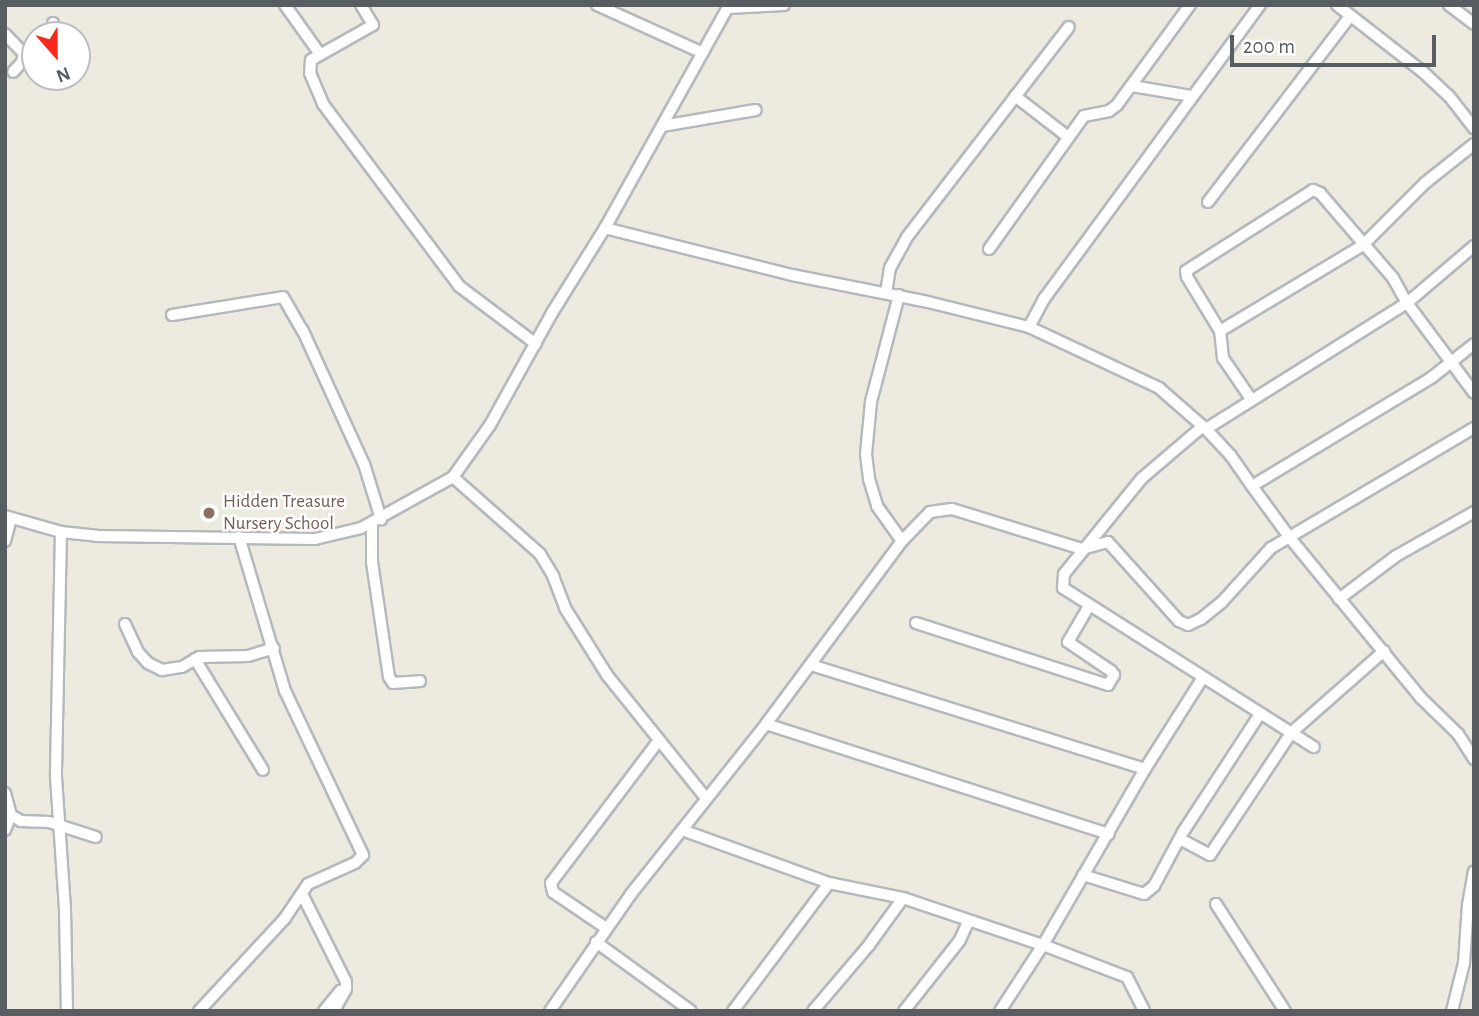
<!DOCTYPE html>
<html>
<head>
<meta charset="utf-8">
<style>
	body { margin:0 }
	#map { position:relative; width:1479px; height:1016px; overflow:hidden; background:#edeadf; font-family:"Alegreya Sans",sans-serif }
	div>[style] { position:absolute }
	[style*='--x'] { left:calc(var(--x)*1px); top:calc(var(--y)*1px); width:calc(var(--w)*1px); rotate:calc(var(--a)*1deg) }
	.roads { filter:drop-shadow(2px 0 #b5b9be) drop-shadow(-2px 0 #b5b9be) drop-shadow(0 2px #b5b9be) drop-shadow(0 -2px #b5b9be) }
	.minor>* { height:10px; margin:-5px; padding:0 5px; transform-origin:5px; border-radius:5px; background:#fff }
	.dots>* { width:19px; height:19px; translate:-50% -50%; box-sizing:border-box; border:4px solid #fff; border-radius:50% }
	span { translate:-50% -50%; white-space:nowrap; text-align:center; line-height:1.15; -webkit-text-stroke:5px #fff; paint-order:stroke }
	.education-label { font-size:19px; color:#785e54 }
	.left { translate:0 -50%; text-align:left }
	.frame { position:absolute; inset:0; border:7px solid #585d62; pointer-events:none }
	.north { position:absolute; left:21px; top:21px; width:70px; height:70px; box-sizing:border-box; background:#fff; border:2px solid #bcbec0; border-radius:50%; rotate:159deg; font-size:19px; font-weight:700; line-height:28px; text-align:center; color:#585d62 }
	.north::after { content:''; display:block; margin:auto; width:24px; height:32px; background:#f8281a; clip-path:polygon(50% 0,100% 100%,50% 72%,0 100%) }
	.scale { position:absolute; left:1230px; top:35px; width:206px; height:32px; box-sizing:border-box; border:4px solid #585d62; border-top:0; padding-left:9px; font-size:21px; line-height:24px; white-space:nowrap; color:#585d62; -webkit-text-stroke:5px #fff; paint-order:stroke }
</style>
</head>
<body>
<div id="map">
	<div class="roads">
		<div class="minor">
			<i style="--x:285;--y:5;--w:60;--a:54.5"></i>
			<i style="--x:361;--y:5;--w:23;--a:59"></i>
			<i style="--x:373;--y:25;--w:71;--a:150.6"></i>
			<i style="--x:311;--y:60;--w:13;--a:94"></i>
			<i style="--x:310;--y:73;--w:34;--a:67"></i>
			<i style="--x:323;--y:104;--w:227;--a:53.2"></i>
			<i style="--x:459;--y:286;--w:96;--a:37"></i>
			<i style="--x:597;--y:5;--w:116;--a:24.4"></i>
			<i style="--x:1337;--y:5;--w:109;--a:37.9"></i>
			<i style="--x:1423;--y:72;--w:35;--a:43"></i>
			<i style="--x:1449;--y:96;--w:41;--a:52"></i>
			<i style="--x:1449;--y:5;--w:31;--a:37"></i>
			<i style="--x:728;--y:8;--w:56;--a:-3.1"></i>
			<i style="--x:53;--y:23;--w:13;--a:72"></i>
			<i style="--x:5;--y:34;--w:28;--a:46"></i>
			<i style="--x:24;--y:54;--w:8;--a:104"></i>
			<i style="--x:22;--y:62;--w:13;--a:132"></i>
			<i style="--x:1132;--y:86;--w:61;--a:9.5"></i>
			<i style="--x:1015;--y:96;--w:67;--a:37.7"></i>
			<i style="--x:662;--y:126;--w:95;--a:-9.7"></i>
			<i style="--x:1208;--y:202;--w:234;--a:-52.6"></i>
			<i style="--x:605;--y:228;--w:193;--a:14.1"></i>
			<i style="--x:792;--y:275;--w:139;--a:11.2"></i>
			<i style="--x:928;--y:302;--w:104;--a:13.9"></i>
			<i style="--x:1029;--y:327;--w:144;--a:25.1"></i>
			<i style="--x:1159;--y:388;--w:62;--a:41.1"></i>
			<i style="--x:1206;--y:429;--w:37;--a:47"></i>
			<i style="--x:1231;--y:456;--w:37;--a:55"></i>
			<i style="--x:1252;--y:486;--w:209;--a:-31.1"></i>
			<i style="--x:1431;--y:378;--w:55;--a:-38.3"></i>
			<i style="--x:989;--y:249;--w:163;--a:-54.5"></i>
			<i style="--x:1084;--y:116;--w:25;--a:-11"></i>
			<i style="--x:1109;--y:111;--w:10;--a:-37"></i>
			<i style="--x:1117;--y:105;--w:124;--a:-53.9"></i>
			<i style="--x:886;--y:293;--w:25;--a:-81"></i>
			<i style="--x:890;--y:268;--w:35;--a:-61"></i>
			<i style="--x:907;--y:237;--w:265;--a:-52.4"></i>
			<i style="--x:899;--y:295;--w:111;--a:104.7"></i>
			<i style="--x:871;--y:402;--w:52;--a:95.5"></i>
			<i style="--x:866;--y:454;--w:25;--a:83"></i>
			<i style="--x:869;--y:479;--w:28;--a:73"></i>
			<i style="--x:877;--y:506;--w:43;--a:54.5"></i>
			<i style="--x:172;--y:315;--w:112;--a:-9.2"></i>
			<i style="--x:283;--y:297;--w:39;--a:60"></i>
			<i style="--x:303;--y:331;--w:146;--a:65.4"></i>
			<i style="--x:364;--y:464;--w:58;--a:72.8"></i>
			<i style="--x:1029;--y:327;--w:32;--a:-62"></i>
			<i style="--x:1044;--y:299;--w:365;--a:-53.7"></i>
			<i style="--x:1220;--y:331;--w:167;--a:-31"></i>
			<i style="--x:1363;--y:245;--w:88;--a:-45"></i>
			<i style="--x:1425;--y:183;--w:63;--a:-38.5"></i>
			<i style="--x:1251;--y:399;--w:50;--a:-124.3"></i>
			<i style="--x:1223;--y:358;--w:27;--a:-96"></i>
			<i style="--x:1220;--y:331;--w:63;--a:-121.4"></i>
			<i style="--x:1187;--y:277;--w:6;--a:-99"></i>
			<i style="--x:1186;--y:271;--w:151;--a:-32.5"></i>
			<i style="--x:1313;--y:190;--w:8;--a:23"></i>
			<i style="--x:1320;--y:193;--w:112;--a:49.3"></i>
			<i style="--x:1393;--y:278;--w:29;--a:61"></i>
			<i style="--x:1407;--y:303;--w:112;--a:53.3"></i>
			<i style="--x:1202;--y:427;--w:79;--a:139.6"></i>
			<i style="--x:1142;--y:478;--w:124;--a:129.1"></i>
			<i style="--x:1064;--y:574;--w:14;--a:94"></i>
			<i style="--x:1063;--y:588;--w:297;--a:32.4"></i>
			<i style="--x:1206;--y:429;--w:237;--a:-32.1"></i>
			<i style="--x:1407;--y:303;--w:88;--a:-40.4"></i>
			<i style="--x:453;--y:477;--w:116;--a:41.5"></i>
			<i style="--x:540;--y:554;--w:26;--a:59"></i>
			<i style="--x:553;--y:576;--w:34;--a:69"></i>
			<i style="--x:565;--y:608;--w:79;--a:57.9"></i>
			<i style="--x:607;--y:675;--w:158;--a:51.2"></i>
			<i style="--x:1252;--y:486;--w:64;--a:53.8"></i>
			<i style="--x:1290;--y:538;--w:207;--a:50.7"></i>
			<i style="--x:1421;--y:698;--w:52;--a:44.2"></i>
			<i style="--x:1458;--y:734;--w:30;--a:57"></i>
			<i style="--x:5;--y:516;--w:58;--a:15.9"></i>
			<i style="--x:61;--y:532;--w:36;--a:6"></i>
			<i style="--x:97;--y:536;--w:218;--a:0.8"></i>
			<i style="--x:315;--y:539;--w:47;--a:-13.4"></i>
			<i style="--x:361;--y:528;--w:105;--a:-29"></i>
			<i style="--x:453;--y:477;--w:64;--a:-54.6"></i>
			<i style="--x:490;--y:425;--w:128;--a:-61"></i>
			<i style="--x:552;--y:313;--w:100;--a:-58.1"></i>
			<i style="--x:605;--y:228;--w:255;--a:-60.9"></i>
			<i style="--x:372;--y:523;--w:39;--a:90"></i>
			<i style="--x:372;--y:562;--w:116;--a:81.6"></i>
			<i style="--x:389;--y:677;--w:7;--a:56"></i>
			<i style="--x:393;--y:683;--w:27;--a:-4"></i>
			<i style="--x:61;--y:532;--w:245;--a:91.2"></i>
			<i style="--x:56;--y:777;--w:132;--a:86.1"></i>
			<i style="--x:65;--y:909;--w:102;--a:88.9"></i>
			<i style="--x:5;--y:541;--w:23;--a:-75"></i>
			<i style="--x:1339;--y:599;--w:71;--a:-37"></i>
			<i style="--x:1396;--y:556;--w:90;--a:-29.4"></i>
			<i style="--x:916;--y:623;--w:202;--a:17.9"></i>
			<i style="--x:1108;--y:685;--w:12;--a:-59"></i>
			<i style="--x:1114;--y:675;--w:5;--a:-127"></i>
			<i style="--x:1111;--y:671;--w:52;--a:-146"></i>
			<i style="--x:1068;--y:642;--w:42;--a:-59.7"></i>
			<i style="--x:125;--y:624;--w:31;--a:65"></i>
			<i style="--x:138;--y:652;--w:15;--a:48"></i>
			<i style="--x:148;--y:663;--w:16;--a:27"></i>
			<i style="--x:162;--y:670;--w:20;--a:-9"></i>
			<i style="--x:182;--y:667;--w:20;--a:-30"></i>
			<i style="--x:199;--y:657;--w:49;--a:-1.2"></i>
			<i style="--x:248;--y:656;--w:27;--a:-17"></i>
			<i style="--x:195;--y:659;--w:130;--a:58.5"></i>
			<i style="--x:811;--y:665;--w:350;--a:17.3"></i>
			<i style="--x:766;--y:724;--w:360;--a:17.8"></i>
			<i style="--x:5;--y:793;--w:23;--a:75"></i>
			<i style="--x:11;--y:815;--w:16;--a:112"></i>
			<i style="--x:11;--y:815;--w:12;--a:31"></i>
			<i style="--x:21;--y:821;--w:28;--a:2"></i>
			<i style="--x:49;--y:822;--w:49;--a:17.7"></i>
			<i style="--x:682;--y:830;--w:156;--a:19.8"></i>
			<i style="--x:829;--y:883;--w:76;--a:11.5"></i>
			<i style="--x:903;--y:898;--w:148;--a:18.6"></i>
			<i style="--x:1043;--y:945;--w:90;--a:20.9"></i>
			<i style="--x:1127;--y:977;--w:38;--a:63"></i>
			<i style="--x:1180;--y:839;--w:34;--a:28"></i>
			<i style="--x:1210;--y:855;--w:146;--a:-56.4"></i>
			<i style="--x:1291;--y:733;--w:124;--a:-41.4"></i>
			<i style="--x:1083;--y:875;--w:64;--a:17.3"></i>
			<i style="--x:1144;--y:894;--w:13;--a:-39"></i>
			<i style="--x:1154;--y:886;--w:61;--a:-61.8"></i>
			<i style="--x:1183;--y:832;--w:141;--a:-56.9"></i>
			<i style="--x:303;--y:896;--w:96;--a:63.4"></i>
			<i style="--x:346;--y:982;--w:7;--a:90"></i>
			<i style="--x:346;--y:989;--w:25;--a:119"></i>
			<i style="--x:1216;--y:904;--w:127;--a:57.2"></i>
			<i style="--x:606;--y:928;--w:64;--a:-145.8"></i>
			<i style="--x:553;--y:892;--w:9;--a:-103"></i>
			<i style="--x:551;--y:883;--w:179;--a:-52.9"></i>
			<i style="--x:596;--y:942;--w:117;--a:36"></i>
			<i style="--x:199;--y:1011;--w:127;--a:-47.2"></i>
			<i style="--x:285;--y:918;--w:41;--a:-55.9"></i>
			<i style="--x:308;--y:884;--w:51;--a:-24.1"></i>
			<i style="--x:355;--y:863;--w:11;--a:-45"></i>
			<i style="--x:363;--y:855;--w:182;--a:-115.4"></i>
			<i style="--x:285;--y:691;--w:161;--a:-106.6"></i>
			<i style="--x:324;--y:1011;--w:26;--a:-51"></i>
			<i style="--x:550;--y:1011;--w:142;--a:-55.3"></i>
			<i style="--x:631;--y:894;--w:217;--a:-51.5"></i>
			<i style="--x:766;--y:724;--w:228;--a:-53.4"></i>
			<i style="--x:902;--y:541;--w:40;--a:-46"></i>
			<i style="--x:930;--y:512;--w:22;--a:-8"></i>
			<i style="--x:952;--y:509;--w:136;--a:17.1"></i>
			<i style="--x:1082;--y:549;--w:27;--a:-15"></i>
			<i style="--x:1108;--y:542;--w:106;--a:48.1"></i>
			<i style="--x:1179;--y:621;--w:10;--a:24"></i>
			<i style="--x:1188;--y:625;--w:14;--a:-25"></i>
			<i style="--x:1201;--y:619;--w:27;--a:-39"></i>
			<i style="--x:1222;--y:602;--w:73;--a:-47.8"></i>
			<i style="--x:1271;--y:548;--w:236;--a:-30.6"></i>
			<i style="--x:733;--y:1011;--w:160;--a:-53.1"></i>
			<i style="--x:813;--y:1011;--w:87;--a:-49.7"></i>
			<i style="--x:869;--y:945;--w:58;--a:-54.1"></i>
			<i style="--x:904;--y:1011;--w:90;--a:-51.7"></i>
			<i style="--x:960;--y:940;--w:20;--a:-66"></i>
			<i style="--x:1000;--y:1011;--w:79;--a:-56.9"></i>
			<i style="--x:1043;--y:945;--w:203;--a:-59.9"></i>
			<i style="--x:1145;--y:769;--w:107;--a:-57.7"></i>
			<i style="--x:1452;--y:1011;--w:49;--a:-76"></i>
			<i style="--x:1464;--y:963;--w:58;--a:-86.1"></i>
			<i style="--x:1468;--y:905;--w:34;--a:-80"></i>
		</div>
	</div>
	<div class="dots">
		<i style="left:209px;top:513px;background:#8d6e63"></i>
	</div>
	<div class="education-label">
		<span class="left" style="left:223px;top:513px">Hidden Treasure<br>Nursery School</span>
	</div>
	<div class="frame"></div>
	<div class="north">N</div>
	<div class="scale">200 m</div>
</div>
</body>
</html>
